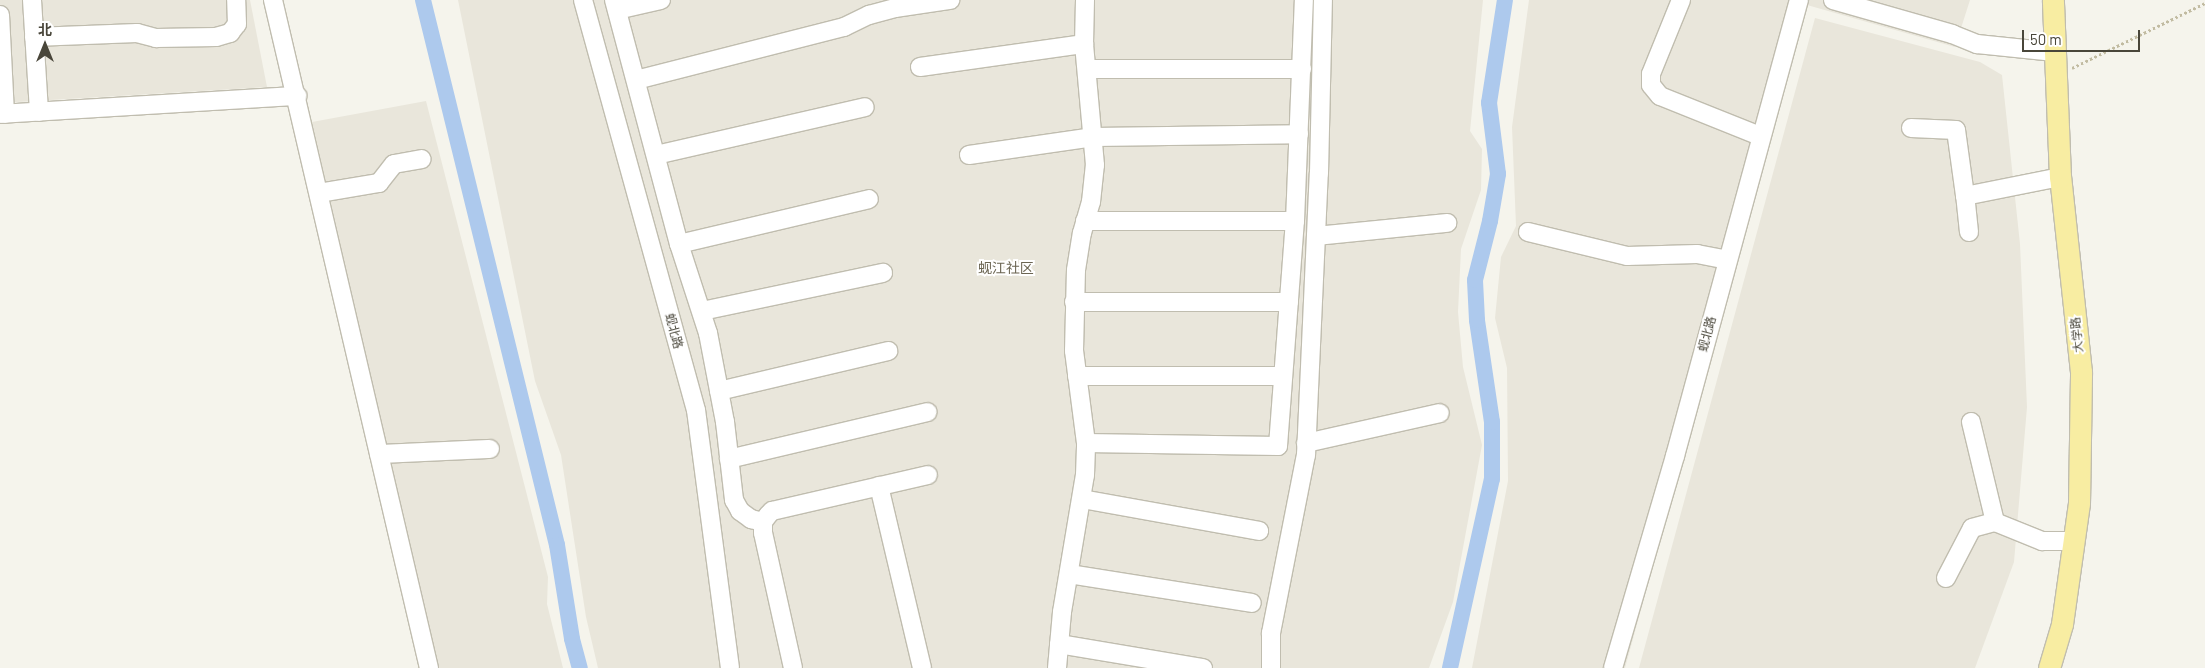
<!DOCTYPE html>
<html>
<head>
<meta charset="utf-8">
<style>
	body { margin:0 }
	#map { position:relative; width:2205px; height:668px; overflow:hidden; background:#f5f4ec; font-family:Barlow,"Noto Sans SC",sans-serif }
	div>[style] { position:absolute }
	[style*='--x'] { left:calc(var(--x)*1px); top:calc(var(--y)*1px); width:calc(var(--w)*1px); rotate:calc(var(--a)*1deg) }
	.residential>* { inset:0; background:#e9e6db }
	.canal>* { height:16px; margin:-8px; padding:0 8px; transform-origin:8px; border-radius:8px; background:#adc9ed }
	.path>* { height:3px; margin-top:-1.5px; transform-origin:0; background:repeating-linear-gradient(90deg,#c1bba1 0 2.5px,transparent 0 5px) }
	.roads { filter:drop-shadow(1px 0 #c0bdaf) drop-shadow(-1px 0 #c0bdaf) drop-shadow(0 1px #c0bdaf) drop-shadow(0 -1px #c0bdaf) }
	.minor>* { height:18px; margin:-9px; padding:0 9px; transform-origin:9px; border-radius:9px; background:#fff }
	.major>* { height:21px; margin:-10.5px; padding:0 10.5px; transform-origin:10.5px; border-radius:10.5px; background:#f8eda2 }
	span { translate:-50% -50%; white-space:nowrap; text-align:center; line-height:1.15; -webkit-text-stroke:4px #fff; paint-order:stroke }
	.street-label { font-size:12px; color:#49463a }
	.neighbourhood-label { font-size:14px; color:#6b6552 }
	.north { position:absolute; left:20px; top:20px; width:50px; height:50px; -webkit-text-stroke:4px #fff; paint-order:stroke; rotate:0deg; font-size:14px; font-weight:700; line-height:20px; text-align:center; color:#49463a }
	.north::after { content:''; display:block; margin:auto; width:18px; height:22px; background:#49463a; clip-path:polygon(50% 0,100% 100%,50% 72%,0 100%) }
	.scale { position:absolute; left:2022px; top:30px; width:118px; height:22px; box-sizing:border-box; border:2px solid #49463a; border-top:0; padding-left:6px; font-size:15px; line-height:18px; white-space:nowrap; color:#49463a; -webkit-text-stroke:4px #fff; paint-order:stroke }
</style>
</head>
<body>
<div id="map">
	<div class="residential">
		<i style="clip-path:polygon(0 0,250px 0,267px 87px,0 103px)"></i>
		<i style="clip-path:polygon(458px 0,1483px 0,1470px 131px,1482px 149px,1481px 190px,1461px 249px,1458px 312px,1463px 367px,1482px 445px,1453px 602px,1429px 668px,598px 668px,586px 617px,561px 455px,535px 381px)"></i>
		<i style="clip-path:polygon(1529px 0,1970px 0,1955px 47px,1807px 5px,1625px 668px,1472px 668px,1508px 481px,1507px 368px,1495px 318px,1501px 257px,1516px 226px,1512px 127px)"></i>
		<i style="clip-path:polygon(1815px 18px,1980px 62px,2002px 75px,2020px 244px,2027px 407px,2014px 562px,1975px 668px,1639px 668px)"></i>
		<i style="clip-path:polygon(426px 101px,548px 577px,547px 604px,563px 668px,438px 668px,312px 122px)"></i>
	</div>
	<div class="canal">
		<i style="--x:423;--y:0;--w:561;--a:76.19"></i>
		<i style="--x:557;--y:545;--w:95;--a:80.9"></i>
		<i style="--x:572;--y:639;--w:30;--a:75"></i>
		<i style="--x:1450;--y:668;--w:194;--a:-77.5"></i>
		<i style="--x:1492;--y:479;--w:57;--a:-90"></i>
		<i style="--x:1492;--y:422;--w:103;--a:-98.4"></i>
		<i style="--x:1477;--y:320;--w:40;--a:-92.9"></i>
		<i style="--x:1475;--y:280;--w:61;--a:-75.7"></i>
		<i style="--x:1490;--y:221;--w:48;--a:-80.3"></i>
		<i style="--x:1498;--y:174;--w:72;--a:-97.2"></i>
		<i style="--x:1489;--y:103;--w:104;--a:-81.2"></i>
	</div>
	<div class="path">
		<i style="--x:2072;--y:68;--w:148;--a:-26"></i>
	</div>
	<div class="roads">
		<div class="minor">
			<i style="--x:32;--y:0;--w:112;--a:86.4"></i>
			<i style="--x:273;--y:0;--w:686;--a:76.86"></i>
			<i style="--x:583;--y:0;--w:425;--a:74.6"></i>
			<i style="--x:696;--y:410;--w:260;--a:82.5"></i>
			<i style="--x:614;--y:0;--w:253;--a:75.1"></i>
			<i style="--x:679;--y:244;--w:94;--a:72"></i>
			<i style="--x:708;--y:333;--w:91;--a:79.2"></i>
			<i style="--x:725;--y:422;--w:79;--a:83.4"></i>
			<i style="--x:734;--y:500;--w:13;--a:61"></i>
			<i style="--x:740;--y:511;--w:14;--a:36"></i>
			<i style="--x:751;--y:519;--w:12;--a:14"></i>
			<i style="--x:1681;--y:0;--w:80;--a:112.1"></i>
			<i style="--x:1651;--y:74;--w:11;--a:90"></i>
			<i style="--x:1651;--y:85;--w:14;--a:51"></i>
			<i style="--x:1660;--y:96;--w:108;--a:21.8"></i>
			<i style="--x:1833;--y:0;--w:124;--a:15.9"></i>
			<i style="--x:1952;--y:34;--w:27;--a:22"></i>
			<i style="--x:1977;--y:44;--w:78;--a:5.9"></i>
			<i style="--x:617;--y:10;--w:45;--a:-12.8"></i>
			<i style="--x:0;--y:15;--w:99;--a:87.1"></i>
			<i style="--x:34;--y:37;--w:103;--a:-2.2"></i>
			<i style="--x:137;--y:33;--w:20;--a:15"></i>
			<i style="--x:156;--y:38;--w:60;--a:-1"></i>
			<i style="--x:216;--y:37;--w:15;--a:-16"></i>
			<i style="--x:230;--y:33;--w:11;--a:-52"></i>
			<i style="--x:237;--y:24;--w:24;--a:-92"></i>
			<i style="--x:920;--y:67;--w:166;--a:-8"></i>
			<i style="--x:1087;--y:69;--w:215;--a:0"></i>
			<i style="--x:636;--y:80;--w:215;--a:-14.3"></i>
			<i style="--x:844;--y:27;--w:28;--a:-26"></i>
			<i style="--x:869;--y:15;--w:27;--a:-15"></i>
			<i style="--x:895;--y:8;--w:56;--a:-8.3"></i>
			<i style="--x:0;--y:114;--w:298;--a:-3.5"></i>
			<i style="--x:1911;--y:128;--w:45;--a:2.5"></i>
			<i style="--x:1956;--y:130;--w:67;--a:82.2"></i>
			<i style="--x:656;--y:155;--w:214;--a:-12.9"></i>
			<i style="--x:969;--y:155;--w:126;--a:-8.2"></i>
			<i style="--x:1094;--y:137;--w:205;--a:-0.8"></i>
			<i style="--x:319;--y:193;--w:61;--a:-9.5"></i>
			<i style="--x:379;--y:183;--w:24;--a:-52"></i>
			<i style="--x:394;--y:164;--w:28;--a:-10"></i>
			<i style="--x:1085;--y:221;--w:210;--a:0"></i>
			<i style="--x:1528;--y:232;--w:102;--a:13.6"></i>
			<i style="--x:1627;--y:256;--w:70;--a:-1.6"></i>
			<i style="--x:1697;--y:254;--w:31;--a:11"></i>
			<i style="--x:1969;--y:232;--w:36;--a:-96"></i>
			<i style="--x:1965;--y:196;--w:97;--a:-11.3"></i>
			<i style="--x:1316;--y:236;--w:132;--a:-5.7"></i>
			<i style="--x:679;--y:244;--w:195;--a:-13.3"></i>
			<i style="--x:1074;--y:302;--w:215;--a:0"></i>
			<i style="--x:702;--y:311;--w:185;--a:-11.9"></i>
			<i style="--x:1077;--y:376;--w:206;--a:0"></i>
			<i style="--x:719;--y:391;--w:174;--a:-13.3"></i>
			<i style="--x:1971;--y:422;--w:103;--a:76.5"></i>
			<i style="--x:1086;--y:443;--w:192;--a:0.9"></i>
			<i style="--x:1278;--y:446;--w:226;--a:-85.7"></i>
			<i style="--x:1295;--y:221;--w:221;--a:-87.7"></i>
			<i style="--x:1306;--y:443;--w:137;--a:-12.6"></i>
			<i style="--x:379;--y:454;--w:111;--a:-2.6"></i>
			<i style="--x:729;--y:459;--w:204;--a:-13.3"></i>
			<i style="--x:879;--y:486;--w:187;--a:76.7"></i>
			<i style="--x:1082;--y:499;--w:180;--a:10.2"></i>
			<i style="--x:1069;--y:574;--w:185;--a:9"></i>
			<i style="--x:1946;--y:578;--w:56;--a:-62.5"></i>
			<i style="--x:1972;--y:528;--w:24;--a:-15"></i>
			<i style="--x:1995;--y:522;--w:51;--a:22"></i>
			<i style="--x:2042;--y:541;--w:32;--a:0"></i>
			<i style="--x:1059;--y:644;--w:146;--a:9.5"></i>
			<i style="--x:793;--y:668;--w:138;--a:-102.5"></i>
			<i style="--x:763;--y:533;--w:11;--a:-90"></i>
			<i style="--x:763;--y:522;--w:9;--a:-54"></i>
			<i style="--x:768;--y:515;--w:6;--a:-45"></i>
			<i style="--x:772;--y:511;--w:160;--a:-13"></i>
			<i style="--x:1057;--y:668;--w:56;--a:-84.9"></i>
			<i style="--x:1062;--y:612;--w:139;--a:-80.5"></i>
			<i style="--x:1085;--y:475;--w:32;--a:-88"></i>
			<i style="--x:1086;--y:443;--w:93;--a:-97.4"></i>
			<i style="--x:1074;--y:351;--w:81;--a:-88.6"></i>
			<i style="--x:1076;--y:270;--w:37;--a:-81"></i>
			<i style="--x:1082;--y:233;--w:32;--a:-74"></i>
			<i style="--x:1091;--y:202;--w:37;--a:-84"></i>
			<i style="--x:1095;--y:165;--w:121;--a:-95.2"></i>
			<i style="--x:1084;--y:44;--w:44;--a:-88.7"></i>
			<i style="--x:1271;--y:668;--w:35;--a:-90"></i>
			<i style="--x:1271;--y:633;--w:181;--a:-78.9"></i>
			<i style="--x:1306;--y:455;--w:282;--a:-87.4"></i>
			<i style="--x:1319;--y:173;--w:173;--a:-88.7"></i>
			<i style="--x:1613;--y:668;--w:221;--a:-73.7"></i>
			<i style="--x:1675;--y:456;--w:473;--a:-74.8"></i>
		</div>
		<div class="major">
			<i style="--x:2049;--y:668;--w:46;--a:-73.5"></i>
			<i style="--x:2062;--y:624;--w:122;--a:-82"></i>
			<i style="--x:2079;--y:503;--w:131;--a:-89.1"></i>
			<i style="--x:2081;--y:372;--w:196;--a:-96.1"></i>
			<i style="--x:2060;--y:177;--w:177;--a:-92.3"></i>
		</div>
	</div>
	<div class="street-label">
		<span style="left:674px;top:331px;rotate:75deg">蚬北路</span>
		<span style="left:1707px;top:334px;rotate:-75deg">蚬北路</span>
		<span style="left:2077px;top:335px;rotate:-96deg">大学路</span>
	</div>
	<div class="neighbourhood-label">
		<span style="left:1006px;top:268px">蚬江社区</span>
	</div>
	<div class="north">北</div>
	<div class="scale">50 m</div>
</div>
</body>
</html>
